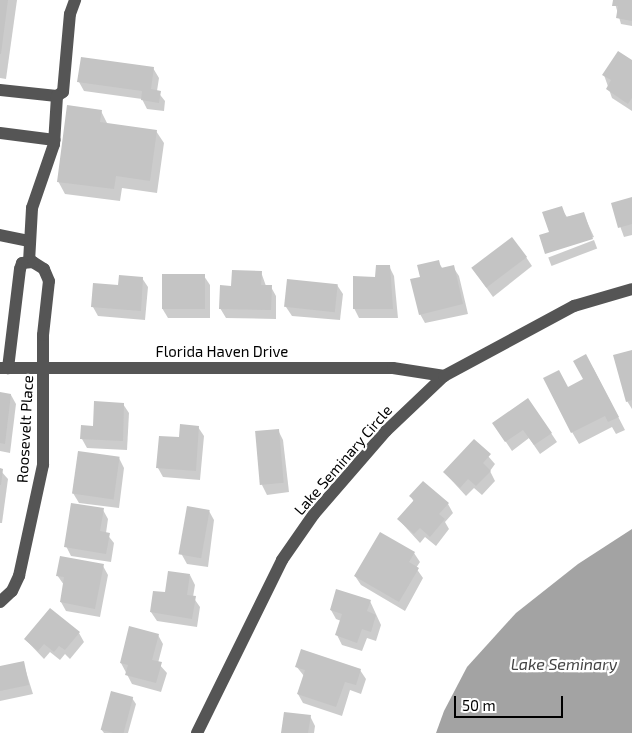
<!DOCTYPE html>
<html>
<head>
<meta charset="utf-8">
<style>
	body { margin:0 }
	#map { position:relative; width:632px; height:733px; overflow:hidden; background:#fff; font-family:"Exo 2",sans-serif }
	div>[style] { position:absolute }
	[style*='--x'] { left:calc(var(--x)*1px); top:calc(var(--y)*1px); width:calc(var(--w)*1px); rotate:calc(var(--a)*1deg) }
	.water>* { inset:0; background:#a3a3a3 }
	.shadow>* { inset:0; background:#0003; transform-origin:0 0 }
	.building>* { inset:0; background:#c4c4c4; transform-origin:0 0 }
	.minor>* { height:12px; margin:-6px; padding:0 6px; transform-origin:6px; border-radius:6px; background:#555 }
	span { translate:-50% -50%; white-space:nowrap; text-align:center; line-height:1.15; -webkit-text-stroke:4.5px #fff; paint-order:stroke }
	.street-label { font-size:15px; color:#000 }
	.water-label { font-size:16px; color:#444; font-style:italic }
	.scale { position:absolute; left:454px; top:696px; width:109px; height:22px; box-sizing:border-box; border:2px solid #000; border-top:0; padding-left:6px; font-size:15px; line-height:18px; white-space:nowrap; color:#000; -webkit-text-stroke:4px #fff; paint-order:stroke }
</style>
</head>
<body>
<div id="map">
	<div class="water">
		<i style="clip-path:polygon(632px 529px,632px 733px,436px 733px,444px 711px,467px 667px,516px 613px,578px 564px)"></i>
	</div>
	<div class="shadow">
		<i style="clip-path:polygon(0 0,17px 0,6px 79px,0 78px)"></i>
		<i style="clip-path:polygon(614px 0,632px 0,632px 26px,621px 24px)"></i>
		<i style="clip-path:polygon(632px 62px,632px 111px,612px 98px,604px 75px)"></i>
		<i style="clip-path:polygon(153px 68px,159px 78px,157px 91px,165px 101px,164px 111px,147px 109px,142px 99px,84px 91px,79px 82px)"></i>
		<i style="clip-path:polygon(101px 111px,108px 125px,156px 131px,164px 143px,157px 193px,122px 188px,120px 201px,65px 194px,58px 181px)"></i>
		<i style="clip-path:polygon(632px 198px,632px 235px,624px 237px,612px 204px)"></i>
		<i style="clip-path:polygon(561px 208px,567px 217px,583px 213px,594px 237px,546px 252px,550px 232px)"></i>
		<i style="left:594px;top:240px;width:9px;height:49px;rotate:69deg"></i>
		<i style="clip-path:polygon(526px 257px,532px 266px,493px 297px,473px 269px)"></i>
		<i style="clip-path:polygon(438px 262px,443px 269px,453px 267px,459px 276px,468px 314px,425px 323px,420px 314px,422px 278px)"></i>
		<i style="clip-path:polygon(389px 266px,394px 276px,398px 318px,359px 318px,354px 308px)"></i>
		<i style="clip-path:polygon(261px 272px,266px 286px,271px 287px,276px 296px,276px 319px,226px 318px,220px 308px,232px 287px)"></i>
		<i style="clip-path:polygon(204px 276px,210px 285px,210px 318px,168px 318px,162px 308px)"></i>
		<i style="clip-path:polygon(142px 278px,148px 287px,145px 320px,98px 316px,93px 307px,94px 284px,119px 286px)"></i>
		<i style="clip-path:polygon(337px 285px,343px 294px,340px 320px,292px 316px,286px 307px)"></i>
		<i style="clip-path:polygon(632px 352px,632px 409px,627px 401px)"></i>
		<i style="clip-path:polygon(593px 368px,625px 430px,616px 434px,612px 427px,579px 444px,572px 432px,568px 388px,584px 380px)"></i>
		<i style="clip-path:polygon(0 393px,11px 395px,16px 404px,10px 453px,0 451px)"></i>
		<i style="clip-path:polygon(123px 404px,129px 413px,127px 450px,87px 448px,82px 439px)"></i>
		<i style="clip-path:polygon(494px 424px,551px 433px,557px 442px,540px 454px,529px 438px,512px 451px)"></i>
		<i style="clip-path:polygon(198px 427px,204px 436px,200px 480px,163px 477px,158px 468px)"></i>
		<i style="clip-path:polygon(278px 430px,283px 440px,289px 492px,267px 495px,262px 485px)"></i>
		<i style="clip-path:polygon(474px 440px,495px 464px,490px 471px,495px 481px,482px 495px,474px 488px,466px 496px,444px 472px)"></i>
		<i style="clip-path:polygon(119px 458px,124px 468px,119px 508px,79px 503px,73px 493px)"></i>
		<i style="clip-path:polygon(0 470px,8px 479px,2px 523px,0 523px)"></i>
		<i style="clip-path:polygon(411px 497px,448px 504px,453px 513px,445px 522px,449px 529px,436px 546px,425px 537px,420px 543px,399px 520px,414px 502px)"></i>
		<i style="clip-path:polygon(103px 510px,108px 519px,106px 533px,114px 543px,111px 562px,71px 556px,66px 546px)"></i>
		<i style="clip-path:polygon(209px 511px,214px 520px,208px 567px,187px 564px,182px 555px)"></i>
		<i style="clip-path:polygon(414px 553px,420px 562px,416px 568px,423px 578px,405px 611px,361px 585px,355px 576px)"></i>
		<i style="clip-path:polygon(103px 566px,108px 575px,100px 617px,66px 611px,61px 602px,64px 585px,57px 575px)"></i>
		<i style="clip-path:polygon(190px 575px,195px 585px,193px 597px,200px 607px,197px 627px,157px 621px,151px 612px)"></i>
		<i style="clip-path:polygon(370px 601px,381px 625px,376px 641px,367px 638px,362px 651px,342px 645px,337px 635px,341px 621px,336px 619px,331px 610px)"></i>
		<i style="clip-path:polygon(79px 633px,84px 642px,70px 659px,65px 654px,60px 660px,50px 652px,44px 659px,25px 639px)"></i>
		<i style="clip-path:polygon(158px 635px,163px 644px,158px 663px,167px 673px,161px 692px,132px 684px,121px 663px)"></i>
		<i style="clip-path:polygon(23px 662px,33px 694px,0 701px,0 667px)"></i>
		<i style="clip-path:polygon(296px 666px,360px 670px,366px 679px,361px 694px,350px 690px,342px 716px,303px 703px,298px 694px,304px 676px)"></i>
		<i style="clip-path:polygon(132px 698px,136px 704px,128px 733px,104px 733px,101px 729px)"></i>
		<i style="clip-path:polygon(310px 716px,315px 726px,314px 733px,283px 733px)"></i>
	</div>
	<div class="building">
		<i style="clip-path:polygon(0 0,8px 0,1px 54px,0 54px)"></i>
		<i style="clip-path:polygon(613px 0,632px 0,632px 21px,616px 18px,618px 6px,612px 6px)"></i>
		<i style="clip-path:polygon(618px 51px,632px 60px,632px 98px,628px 104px,606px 89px,611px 80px,602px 75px)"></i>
		<i style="clip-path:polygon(81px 57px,154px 67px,151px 89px,161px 91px,159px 103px,141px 100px,142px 91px,77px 82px)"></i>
		<i style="clip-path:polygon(67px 105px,102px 110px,100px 122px,157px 130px,150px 181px,116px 176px,114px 189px,57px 182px)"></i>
		<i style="clip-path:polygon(632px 197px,632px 224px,618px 228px,611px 203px)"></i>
		<i style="clip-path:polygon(562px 206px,566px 217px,584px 212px,593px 239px,545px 254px,539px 235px,549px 232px,542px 212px)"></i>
		<i style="left:512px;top:237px;width:25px;height:51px;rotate:53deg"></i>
		<i style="clip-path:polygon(439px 260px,441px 268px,454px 265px,463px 304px,419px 315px,410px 279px,420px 277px,417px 265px)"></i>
		<i style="clip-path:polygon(376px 265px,390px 265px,393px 309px,353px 309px,353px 276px,375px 277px)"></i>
		<i style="clip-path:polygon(232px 270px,262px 271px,261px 285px,272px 285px,271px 310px,219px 309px,220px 285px,231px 286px)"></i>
		<i style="left:162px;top:274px;width:43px;height:35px"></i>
		<i style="clip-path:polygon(119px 275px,143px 277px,141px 311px,91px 307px,93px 283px,118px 285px)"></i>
		<i style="left:287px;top:279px;width:51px;height:28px;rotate:6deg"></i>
		<i style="clip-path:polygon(632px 350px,632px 400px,626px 402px,613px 355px)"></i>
		<i style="clip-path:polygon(586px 354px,619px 417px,608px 422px,605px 416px,571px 433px,543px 378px,559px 370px,568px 387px,583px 379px,573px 361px)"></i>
		<i style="clip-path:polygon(0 392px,11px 394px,5px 444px,0 443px)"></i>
		<i style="clip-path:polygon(528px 398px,552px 433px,534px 445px,523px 430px,505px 442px,492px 423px)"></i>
		<i style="clip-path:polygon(94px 401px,124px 403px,123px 441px,80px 439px,81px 425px,93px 426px)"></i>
		<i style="clip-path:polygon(180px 424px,199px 426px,196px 471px,156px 468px,159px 436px,179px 437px)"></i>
		<i style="left:279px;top:429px;width:54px;height:24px;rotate:85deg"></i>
		<i style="clip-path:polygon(474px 439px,491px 454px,483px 463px,491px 471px,476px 486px,468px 479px,460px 488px,443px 472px)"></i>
		<i style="left:78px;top:451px;width:42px;height:43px;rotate:8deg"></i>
		<i style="clip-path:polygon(0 468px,3px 469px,1px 485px,0 485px)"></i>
		<i style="clip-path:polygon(423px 481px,449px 503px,439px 514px,445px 519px,430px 537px,420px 528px,414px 534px,397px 519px,414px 500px,409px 496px)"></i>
		<i style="clip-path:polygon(71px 503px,104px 508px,100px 531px,110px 533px,106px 554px,64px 547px)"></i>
		<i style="left:187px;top:506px;width:23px;height:49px;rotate:10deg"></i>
		<i style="clip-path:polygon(380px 532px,415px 552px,409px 562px,419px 568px,399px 602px,354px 576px)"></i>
		<i style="clip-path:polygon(60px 556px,104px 564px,95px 609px,60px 602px,64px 577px,56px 576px)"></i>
		<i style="clip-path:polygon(168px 571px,190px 574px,187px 595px,196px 596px,192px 619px,150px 612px,153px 591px,165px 592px)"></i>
		<i style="clip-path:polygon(336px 589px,371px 600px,367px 611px,376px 615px,371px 632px,362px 629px,357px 643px,335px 635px,342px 614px,330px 610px)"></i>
		<i style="clip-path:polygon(50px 608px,80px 632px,65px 650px,59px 646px,54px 652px,44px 644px,38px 651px,24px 639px)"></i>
		<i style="clip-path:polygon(129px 626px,159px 634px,152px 660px,162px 662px,156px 683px,125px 675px,128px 665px,120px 663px)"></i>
		<i style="clip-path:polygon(301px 649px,361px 669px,356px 685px,345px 682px,336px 707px,297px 694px,305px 670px,295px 667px)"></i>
		<i style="clip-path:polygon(24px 661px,29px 685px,0 691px,0 666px)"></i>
		<i style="left:111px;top:691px;width:23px;height:40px;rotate:15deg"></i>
		<i style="clip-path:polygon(284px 712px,311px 715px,308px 733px,281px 733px)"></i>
	</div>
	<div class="minor">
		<i style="--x:0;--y:90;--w:57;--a:6"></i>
		<i style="--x:57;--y:96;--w:7;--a:-34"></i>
		<i style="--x:63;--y:92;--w:78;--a:-84.9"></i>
		<i style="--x:70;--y:14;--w:15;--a:-70"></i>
		<i style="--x:0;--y:133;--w:55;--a:7.3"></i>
		<i style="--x:0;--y:235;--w:30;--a:12"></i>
		<i style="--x:29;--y:262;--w:54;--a:-86.8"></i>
		<i style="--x:32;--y:208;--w:68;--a:-71"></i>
		<i style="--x:54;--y:144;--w:48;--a:-86.4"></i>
		<i style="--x:0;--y:368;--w:393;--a:0"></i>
		<i style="--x:393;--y:368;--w:52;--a:8.9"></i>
		<i style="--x:0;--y:602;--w:16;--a:-43"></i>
		<i style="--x:12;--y:591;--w:17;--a:-65"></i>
		<i style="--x:19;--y:576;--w:114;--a:-77.8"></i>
		<i style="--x:43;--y:465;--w:130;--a:-90"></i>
		<i style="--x:43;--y:335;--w:54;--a:-83.7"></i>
		<i style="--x:49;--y:281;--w:13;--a:-113"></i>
		<i style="--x:44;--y:269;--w:13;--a:-148"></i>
		<i style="--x:33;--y:262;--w:11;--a:175"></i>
		<i style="--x:22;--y:263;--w:6;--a:108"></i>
		<i style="--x:20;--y:269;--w:100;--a:96.9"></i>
		<i style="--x:197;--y:733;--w:193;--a:-63.8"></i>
		<i style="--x:282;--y:560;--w:56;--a:-55.2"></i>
		<i style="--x:314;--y:514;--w:110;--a:-49.1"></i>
		<i style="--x:386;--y:431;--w:80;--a:-43.5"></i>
		<i style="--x:444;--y:376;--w:148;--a:-28.3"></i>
		<i style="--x:574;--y:306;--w:60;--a:-16.3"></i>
	</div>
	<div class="street-label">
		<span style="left:222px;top:352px">Florida Haven Drive</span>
		<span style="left:25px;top:429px;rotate:-87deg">Roosevelt Place</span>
		<span style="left:343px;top:460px;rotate:-49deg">Lake Seminary Circle</span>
	</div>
	<div class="water-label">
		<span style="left:564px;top:664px">Lake Seminary</span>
	</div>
	<div class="scale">50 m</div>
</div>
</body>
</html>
